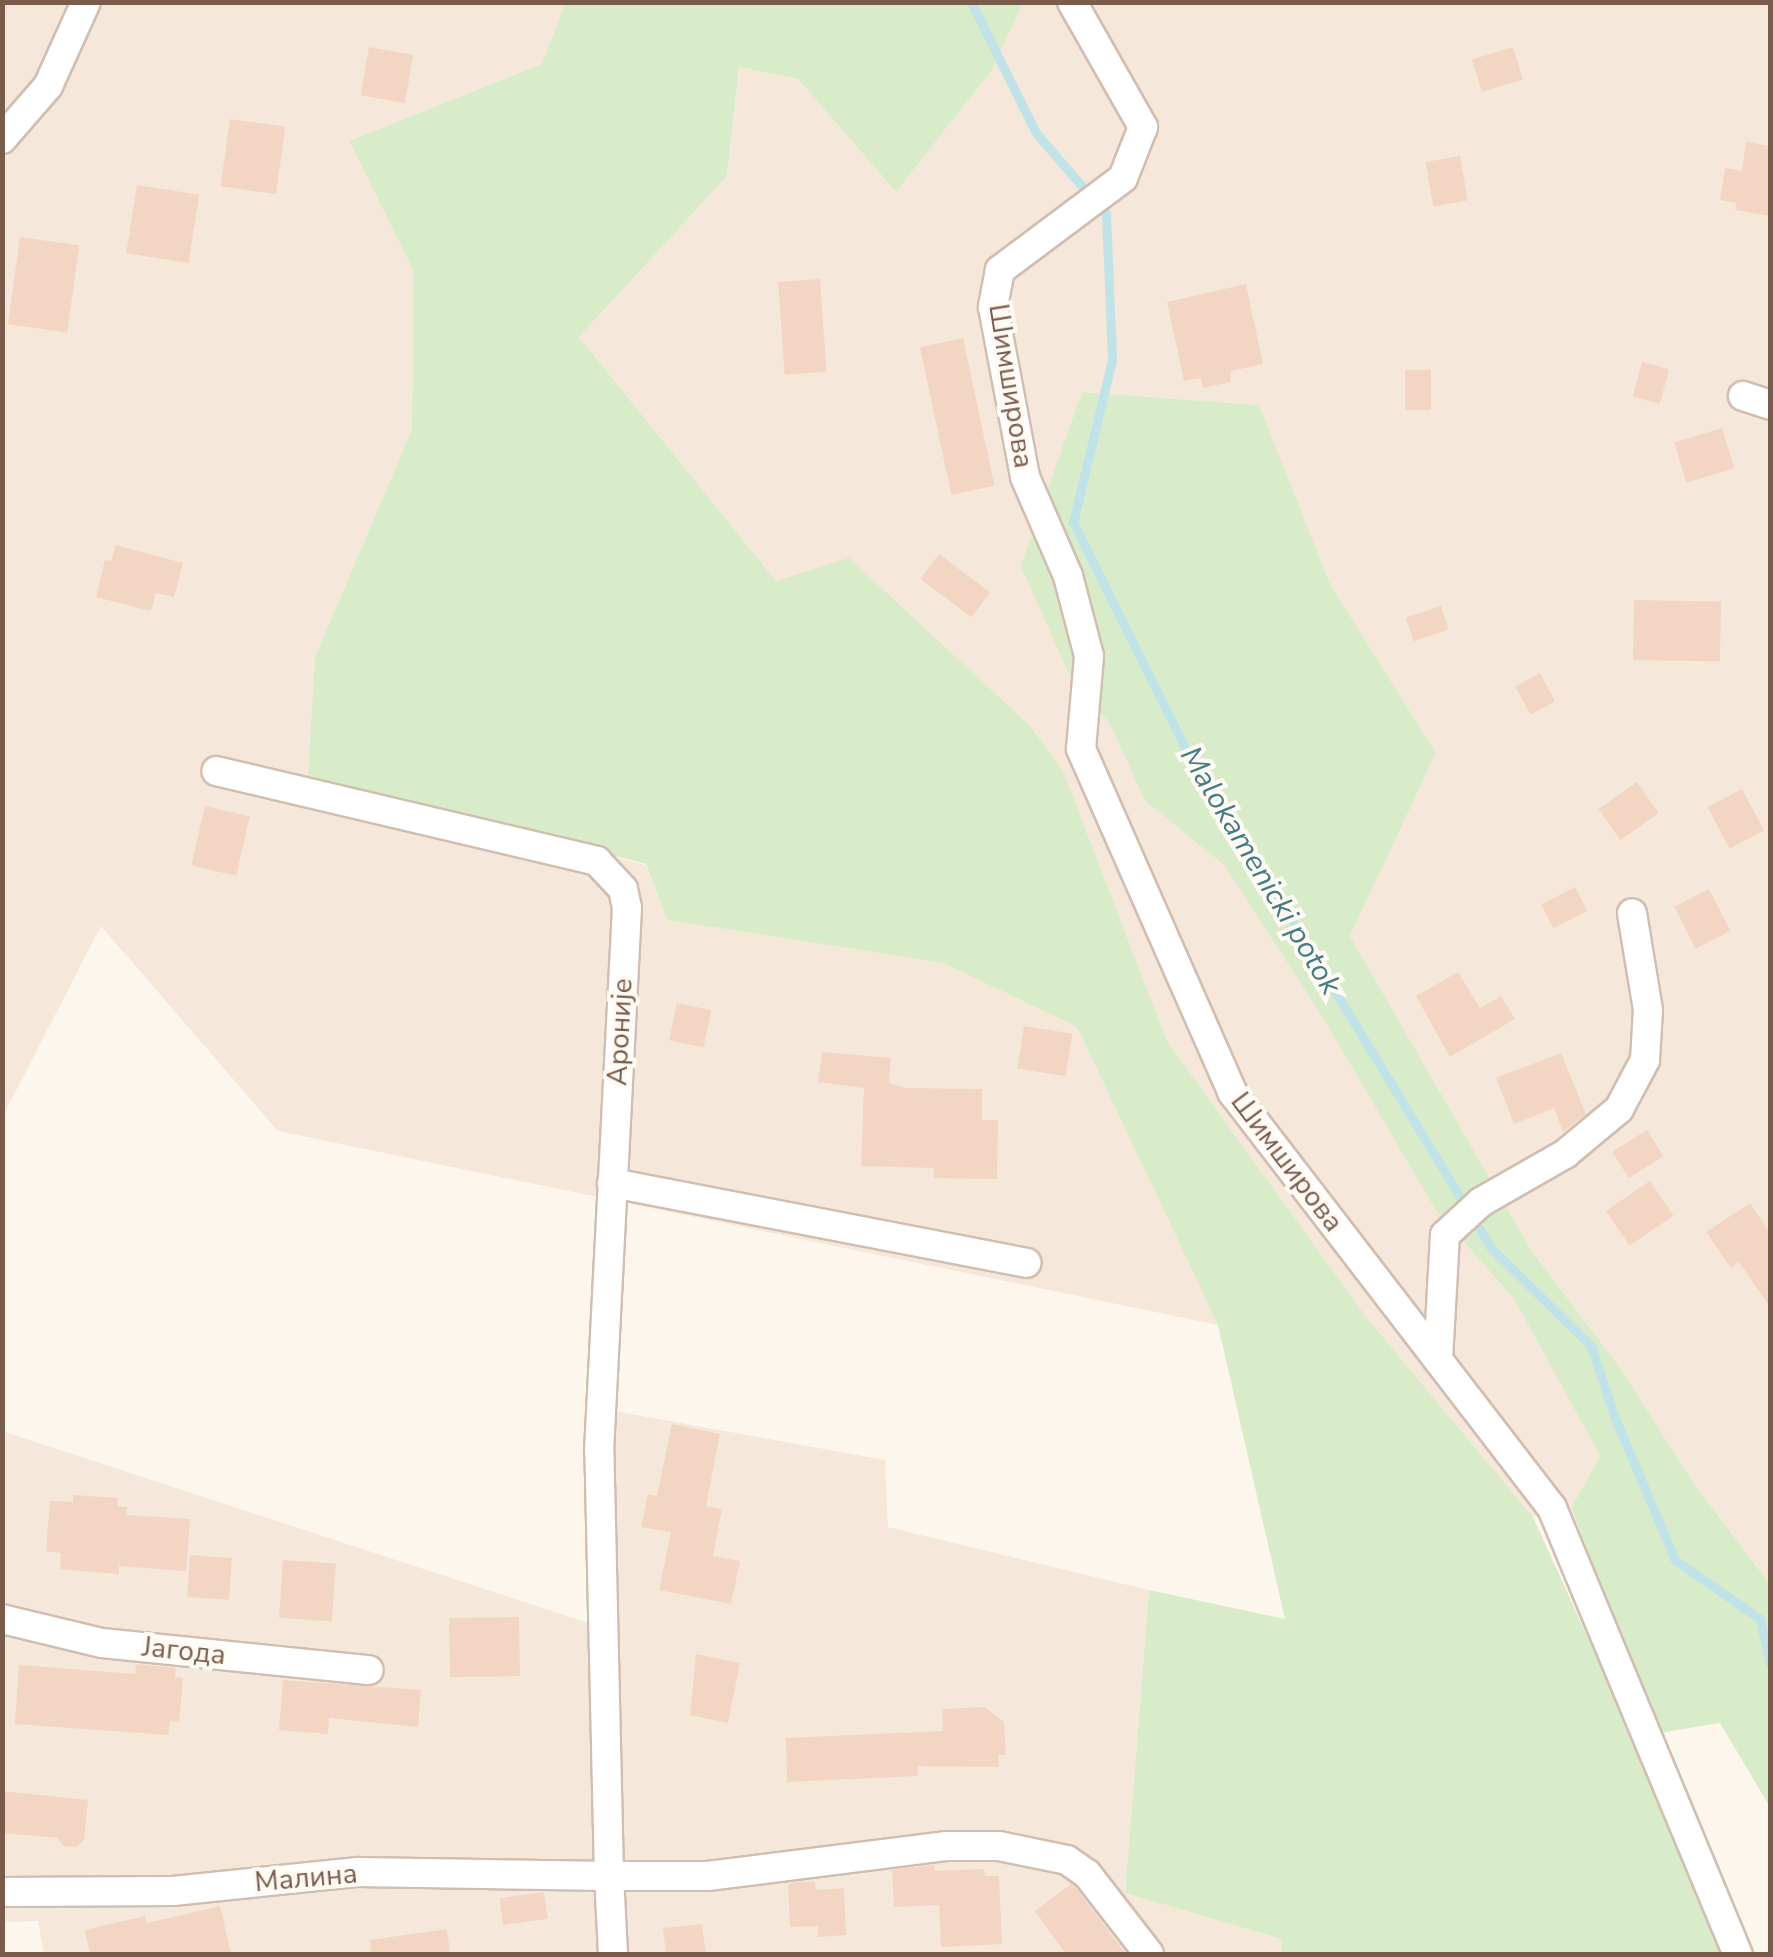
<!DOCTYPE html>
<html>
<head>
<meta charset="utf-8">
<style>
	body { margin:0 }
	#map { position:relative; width:1773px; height:1957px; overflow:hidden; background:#fdf6ec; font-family:"Nunito Sans",sans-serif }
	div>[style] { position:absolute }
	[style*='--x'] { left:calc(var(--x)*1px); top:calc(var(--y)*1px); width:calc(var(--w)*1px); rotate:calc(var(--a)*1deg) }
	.residential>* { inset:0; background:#f5e8da }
	.green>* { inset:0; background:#d8ecc9 }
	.stream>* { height:9px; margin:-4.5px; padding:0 4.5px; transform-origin:4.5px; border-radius:4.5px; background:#bfe3e8 }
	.building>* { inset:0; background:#f3d5c3; transform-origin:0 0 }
	.roads { filter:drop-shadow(2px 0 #d1beb0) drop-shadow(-2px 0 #d1beb0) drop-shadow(0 2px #d1beb0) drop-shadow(0 -2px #d1beb0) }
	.street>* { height:28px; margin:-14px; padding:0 14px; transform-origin:14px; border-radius:14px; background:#fff }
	span { translate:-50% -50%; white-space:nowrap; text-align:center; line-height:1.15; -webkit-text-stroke:8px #fffaf3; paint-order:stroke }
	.street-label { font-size:28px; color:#7a5c4d }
	.water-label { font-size:30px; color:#437c86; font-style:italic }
	.frame { position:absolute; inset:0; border:5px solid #7a5c4d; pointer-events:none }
</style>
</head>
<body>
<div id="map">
	<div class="residential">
		<i style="clip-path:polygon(3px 3px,565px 3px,542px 64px,349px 141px,413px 270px,412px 429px,315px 657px,309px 777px,646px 865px,667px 920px,943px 963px,1077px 1027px,1218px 1325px,278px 1131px,101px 926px,3px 1116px)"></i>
		<i style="clip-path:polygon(1023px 3px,1770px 3px,1770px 1584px,1696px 1487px,1621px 1369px,1531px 1250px,1350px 936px,1436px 753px,1330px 584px,1259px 405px,1082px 392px,1070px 675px,1110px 724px,1145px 801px,1224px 865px,1323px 1018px,1435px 1209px,1514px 1299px,1600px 1456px,1571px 1508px,1533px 1517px,1367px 1318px,1167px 1041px,1063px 772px,1030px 726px,776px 581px,579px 337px,727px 176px,739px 67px,798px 79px,896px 192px,992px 70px)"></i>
		<i style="clip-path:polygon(614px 1411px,885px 1460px,888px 1527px,1149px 1590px,1125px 1893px,1281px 1939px,1282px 1954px,44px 1954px,38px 1921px,3px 1922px,2px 1431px,619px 1633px)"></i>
	</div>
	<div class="green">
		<i style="clip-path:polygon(565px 3px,1023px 3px,992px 70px,896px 192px,798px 79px,739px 67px,727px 176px,579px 337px,776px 581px,849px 558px,1030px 726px,1063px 771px,1167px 1041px,1367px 1318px,1533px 1517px,1633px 1737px,1721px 1954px,1282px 1954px,1281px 1939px,1125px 1893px,1149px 1590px,1285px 1619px,1218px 1325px,1077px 1027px,943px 963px,667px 920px,646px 864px,308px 777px,315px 657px,412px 429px,413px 270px,349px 141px,542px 64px)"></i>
		<i style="clip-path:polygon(1082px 392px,1259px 405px,1330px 584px,1436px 753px,1350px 936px,1531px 1250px,1621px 1369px,1696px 1487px,1770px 1584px,1770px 1807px,1720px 1723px,1659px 1733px,1571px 1508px,1600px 1456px,1514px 1299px,1435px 1209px,1323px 1018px,1224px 865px,1145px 801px,1110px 724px,1070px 676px,1021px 566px)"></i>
	</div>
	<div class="stream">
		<i style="--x:971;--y:2;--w:146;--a:63.6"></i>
		<i style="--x:1036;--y:133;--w:107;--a:49.2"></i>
		<i style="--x:1106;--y:214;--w:146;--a:87.6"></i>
		<i style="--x:1112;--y:360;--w:167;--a:103.5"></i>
		<i style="--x:1073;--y:522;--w:301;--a:63.6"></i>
		<i style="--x:1207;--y:792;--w:120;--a:55.9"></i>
		<i style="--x:1274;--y:891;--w:419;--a:58.7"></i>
		<i style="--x:1492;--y:1249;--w:139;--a:44.4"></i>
		<i style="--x:1591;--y:1346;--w:74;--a:71.8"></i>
		<i style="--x:1614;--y:1416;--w:156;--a:67"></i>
		<i style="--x:1675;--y:1560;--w:103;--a:34.8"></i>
		<i style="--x:1760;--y:1619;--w:46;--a:77.5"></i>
	</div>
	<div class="building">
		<i style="left:369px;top:47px;width:45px;height:49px;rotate:10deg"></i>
		<i style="left:1513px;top:47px;width:34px;height:43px;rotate:73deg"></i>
		<i style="left:230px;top:119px;width:56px;height:68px;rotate:8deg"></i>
		<i style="clip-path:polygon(1746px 142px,1770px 146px,1770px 216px,1735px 210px,1737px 203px,1720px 200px,1725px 168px,1742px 171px)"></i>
		<i style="left:1460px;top:156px;width:45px;height:35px;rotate:80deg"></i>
		<i style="left:137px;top:185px;width:63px;height:69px;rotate:9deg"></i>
		<i style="left:20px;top:237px;width:60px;height:88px;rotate:8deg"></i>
		<i style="left:820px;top:279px;width:93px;height:42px;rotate:86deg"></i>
		<i style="clip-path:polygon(1246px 284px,1263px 364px,1231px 371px,1230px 382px,1203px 388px,1201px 378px,1184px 381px,1167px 302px)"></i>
		<i style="left:963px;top:338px;width:151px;height:44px;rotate:78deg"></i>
		<i style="left:1642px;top:362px;width:28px;height:36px;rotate:15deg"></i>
		<i style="left:1405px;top:370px;width:26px;height:40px"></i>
		<i style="left:1722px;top:428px;width:42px;height:50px;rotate:73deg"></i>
		<i style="clip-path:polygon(116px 545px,183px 563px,174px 597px,156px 593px,151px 611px,96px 597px,105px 560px,111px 561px)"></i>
		<i style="left:939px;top:554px;width:64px;height:31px;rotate:37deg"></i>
		<i style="left:1634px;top:600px;width:87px;height:60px;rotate:1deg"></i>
		<i style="left:1441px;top:606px;width:25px;height:37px;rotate:72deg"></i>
		<i style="left:1540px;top:673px;width:32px;height:28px;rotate:62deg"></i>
		<i style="left:1637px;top:782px;width:38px;height:47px;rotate:55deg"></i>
		<i style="left:1742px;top:789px;width:47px;height:39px;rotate:62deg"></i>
		<i style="left:205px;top:806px;width:46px;height:61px;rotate:13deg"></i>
		<i style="left:1575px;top:887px;width:27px;height:38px;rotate:63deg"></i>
		<i style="left:1709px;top:889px;width:47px;height:39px;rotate:63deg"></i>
		<i style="clip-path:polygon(1458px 972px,1480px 1008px,1501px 996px,1515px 1019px,1450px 1057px,1416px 996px)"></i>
		<i style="left:677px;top:1003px;width:35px;height:38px;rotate:12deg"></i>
		<i style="left:1024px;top:1026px;width:49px;height:43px;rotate:9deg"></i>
		<i style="clip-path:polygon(822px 1052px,891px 1058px,889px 1083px,905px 1088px,982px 1089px,982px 1120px,998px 1120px,997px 1179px,933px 1178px,934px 1168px,861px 1166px,864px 1088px,818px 1082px)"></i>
		<i style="clip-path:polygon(1561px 1053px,1586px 1114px,1563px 1132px,1554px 1108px,1514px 1124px,1496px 1078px)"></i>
		<i style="left:1647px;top:1130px;width:31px;height:41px;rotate:58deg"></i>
		<i style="left:1650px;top:1181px;width:42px;height:53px;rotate:56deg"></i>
		<i style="clip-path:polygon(1750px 1203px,1770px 1233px,1770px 1307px,1739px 1262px,1731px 1268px,1706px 1232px)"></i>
		<i style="clip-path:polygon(672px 1424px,720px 1434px,706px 1506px,722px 1509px,713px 1556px,740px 1561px,731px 1604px,659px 1590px,671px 1532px,641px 1527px,648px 1494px,657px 1496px)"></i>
		<i style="clip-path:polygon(73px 1495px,118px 1498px,117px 1506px,127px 1507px,126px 1515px,190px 1519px,186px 1571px,119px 1566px,119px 1574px,60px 1569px,61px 1553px,46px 1551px,50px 1501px,73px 1502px)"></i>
		<i style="left:190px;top:1555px;width:42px;height:42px;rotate:4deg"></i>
		<i style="left:283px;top:1560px;width:53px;height:58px;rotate:4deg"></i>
		<i style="left:519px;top:1617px;width:59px;height:70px;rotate:89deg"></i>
		<i style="clip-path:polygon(696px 1654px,740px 1663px,728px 1723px,690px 1715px)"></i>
		<i style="clip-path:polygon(136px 1664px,176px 1668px,175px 1677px,183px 1678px,179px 1722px,170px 1721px,168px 1735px,15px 1724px,19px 1665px,135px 1674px)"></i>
		<i style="clip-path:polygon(283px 1680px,421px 1690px,418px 1727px,329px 1718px,328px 1734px,279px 1730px)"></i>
		<i style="clip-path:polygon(985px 1707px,1004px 1722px,1006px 1755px,998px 1755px,999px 1767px,917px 1766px,918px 1776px,787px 1782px,786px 1738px,943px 1731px,942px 1709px)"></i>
		<i style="clip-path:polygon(2px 1791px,88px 1800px,84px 1840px,76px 1847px,63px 1846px,58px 1838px,2px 1833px)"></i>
		<i style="clip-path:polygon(934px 1865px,935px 1871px,984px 1869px,985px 1876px,999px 1876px,1002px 1944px,941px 1947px,939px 1905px,894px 1907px,892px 1870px)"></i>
		<i style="clip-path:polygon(796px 1882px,815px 1882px,816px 1890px,844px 1888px,846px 1935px,818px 1937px,818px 1926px,790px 1927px,788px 1884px)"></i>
		<i style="clip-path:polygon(1071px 1884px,1075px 1887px,1126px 1954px,1066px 1954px,1035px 1911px)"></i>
		<i style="left:544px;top:1892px;width:27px;height:45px;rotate:82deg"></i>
		<i style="clip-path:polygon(220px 1906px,231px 1954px,90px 1954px,85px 1930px,145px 1916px,147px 1923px)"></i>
		<i style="clip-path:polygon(702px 1924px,706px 1954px,666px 1954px,663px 1928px)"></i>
		<i style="clip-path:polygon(447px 1929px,450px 1954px,371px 1954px,370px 1940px)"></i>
	</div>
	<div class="roads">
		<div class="street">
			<i style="--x:1072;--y:2;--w:144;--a:60.4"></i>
			<i style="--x:1143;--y:127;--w:55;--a:111.4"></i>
			<i style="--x:1123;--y:178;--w:154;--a:143.2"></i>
			<i style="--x:1000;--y:270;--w:38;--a:101"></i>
			<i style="--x:993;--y:307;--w:173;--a:79.3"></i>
			<i style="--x:1025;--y:477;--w:108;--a:66.5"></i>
			<i style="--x:1068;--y:576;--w:83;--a:75.3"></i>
			<i style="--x:1089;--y:656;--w:93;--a:94.9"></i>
			<i style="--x:1081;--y:749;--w:375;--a:66.2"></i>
			<i style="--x:1232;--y:1092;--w:525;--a:52.43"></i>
			<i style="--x:1552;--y:1508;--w:483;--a:67.4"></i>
			<i style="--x:2;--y:139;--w:70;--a:-49"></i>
			<i style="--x:48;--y:86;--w:92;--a:-65.7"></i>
			<i style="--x:1743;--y:396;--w:28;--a:18"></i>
			<i style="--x:612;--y:1183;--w:422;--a:10.9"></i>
			<i style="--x:1438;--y:1360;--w:125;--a:-86.8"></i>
			<i style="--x:1445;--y:1235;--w:49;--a:-42.5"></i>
			<i style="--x:1481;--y:1202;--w:97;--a:-29.7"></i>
			<i style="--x:1565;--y:1154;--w:70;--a:-39.8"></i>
			<i style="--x:1619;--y:1109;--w:55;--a:-62"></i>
			<i style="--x:1645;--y:1060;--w:50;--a:-86.6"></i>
			<i style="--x:1648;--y:1010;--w:98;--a:-99.4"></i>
			<i style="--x:2;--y:1619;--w:103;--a:13.5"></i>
			<i style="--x:102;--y:1643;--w:268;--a:5.8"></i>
			<i style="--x:2;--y:1892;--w:171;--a:-0.3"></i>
			<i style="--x:173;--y:1891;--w:186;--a:-5.9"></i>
			<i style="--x:358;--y:1872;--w:251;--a:0.9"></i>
			<i style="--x:609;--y:1876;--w:425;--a:-91.3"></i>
			<i style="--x:599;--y:1451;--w:544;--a:-87.05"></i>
			<i style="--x:627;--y:908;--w:19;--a:-102"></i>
			<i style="--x:623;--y:889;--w:38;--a:-133"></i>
			<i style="--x:597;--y:861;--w:391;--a:-166.7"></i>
			<i style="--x:613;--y:1954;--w:78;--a:-92.9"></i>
			<i style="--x:609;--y:1876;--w:99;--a:0"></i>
			<i style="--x:708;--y:1876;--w:239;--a:-7.2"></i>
			<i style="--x:945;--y:1846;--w:54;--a:0"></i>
			<i style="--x:999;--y:1846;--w:69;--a:11.6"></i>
			<i style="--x:1067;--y:1860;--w:24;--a:35"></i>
			<i style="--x:1087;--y:1874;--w:101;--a:52.2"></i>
		</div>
	</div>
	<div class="street-label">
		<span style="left:1011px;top:386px;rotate:81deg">Шимширова</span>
		<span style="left:620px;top:1032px;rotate:-87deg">Ароније</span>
		<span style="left:1287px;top:1162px;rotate:53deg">Шимширова</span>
		<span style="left:184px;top:1651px;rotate:6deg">Јагода</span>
		<span style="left:306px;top:1878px;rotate:-5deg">Малина</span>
	</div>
	<div class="water-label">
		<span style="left:1260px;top:871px;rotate:59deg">Malokamenicki potok</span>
	</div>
	<div class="frame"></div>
</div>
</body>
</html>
